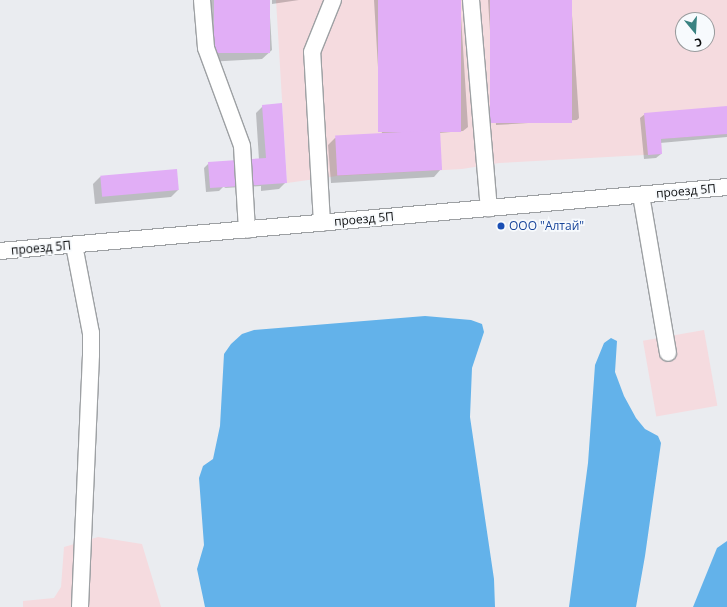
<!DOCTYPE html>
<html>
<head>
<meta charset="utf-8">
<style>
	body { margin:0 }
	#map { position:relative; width:727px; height:607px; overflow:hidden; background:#eaecf0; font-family:"Open Sans",sans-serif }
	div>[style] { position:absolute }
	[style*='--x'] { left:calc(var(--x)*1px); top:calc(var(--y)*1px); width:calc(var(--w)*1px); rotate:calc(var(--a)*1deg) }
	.industrial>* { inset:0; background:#f5dbdf; transform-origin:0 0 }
	.water>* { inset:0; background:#63b2ea }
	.shadow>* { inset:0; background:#0003 }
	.building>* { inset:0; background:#e1aef6; transform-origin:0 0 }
	.roads { filter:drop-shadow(1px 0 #9da0a3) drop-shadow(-1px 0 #9da0a3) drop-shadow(0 1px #9da0a3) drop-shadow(0 -1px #9da0a3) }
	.minor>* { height:16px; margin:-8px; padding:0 8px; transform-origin:8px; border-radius:8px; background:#fff }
	.dots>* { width:11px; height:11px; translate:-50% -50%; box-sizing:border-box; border:2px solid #f7fafd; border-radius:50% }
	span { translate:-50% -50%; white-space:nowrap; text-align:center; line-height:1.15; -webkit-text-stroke:3.5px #f7fafd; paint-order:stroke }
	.street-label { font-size:12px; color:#0b0c0d }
	.transit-label { font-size:12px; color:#164399 }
	.left { translate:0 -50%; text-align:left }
	.north { position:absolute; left:675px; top:12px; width:40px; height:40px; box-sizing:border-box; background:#f7fafd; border:1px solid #999b9d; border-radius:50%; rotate:162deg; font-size:11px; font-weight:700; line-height:16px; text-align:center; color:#0b0c0d }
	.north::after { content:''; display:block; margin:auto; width:14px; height:18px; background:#3a8281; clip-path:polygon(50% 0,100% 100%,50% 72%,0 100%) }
</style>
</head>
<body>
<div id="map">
	<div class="industrial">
		<i style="clip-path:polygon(evenodd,276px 0,727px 0,727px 134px,661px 139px,662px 154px,499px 163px,462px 169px,337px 176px,287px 183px,276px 0,683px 20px,707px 20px,707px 44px,683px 44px,683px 20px)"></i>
		<i style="left:704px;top:330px;width:77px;height:62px;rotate:80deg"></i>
		<i style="clip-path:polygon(98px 537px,142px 544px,161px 607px,23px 607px,23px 601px,54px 598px,61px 587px,64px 547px)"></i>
	</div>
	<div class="water">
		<i style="clip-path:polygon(425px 316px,471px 320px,482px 324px,484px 332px,472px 368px,470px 417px,494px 579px,495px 607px,205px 607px,197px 569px,204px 545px,199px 478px,203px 466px,213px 459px,220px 426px,224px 354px,231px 344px,242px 334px,254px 330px)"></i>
		<i style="clip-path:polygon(611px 338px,617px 341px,615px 372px,624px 396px,636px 418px,645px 429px,658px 436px,661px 443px,645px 556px,636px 607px,569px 607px,588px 463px,595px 365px,604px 343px)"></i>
		<i style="clip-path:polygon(727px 541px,727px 607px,693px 607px,717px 548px)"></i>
	</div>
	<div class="shadow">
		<i style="clip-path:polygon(204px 0,269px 0,272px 50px,262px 59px,207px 62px)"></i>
		<i style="clip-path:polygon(272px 0,299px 0,272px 4px)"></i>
		<i style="clip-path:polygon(374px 0,460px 0,468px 127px,463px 131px,439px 133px,441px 169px,434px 177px,331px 183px,328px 145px,335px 138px,382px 135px)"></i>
		<i style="clip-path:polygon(488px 0,571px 0,579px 118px,577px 120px,496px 125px)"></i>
		<i style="clip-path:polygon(263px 106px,286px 182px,279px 189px,261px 191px,261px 186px,224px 188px,227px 186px,224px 186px,219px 191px,206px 192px,204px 168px,209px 163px,259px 160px,256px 113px)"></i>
		<i style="clip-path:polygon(727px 107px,727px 137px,660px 143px,661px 154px,656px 158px,644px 159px,640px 118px,645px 114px)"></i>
		<i style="clip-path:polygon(100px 177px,178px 190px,171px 197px,95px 204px,93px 184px)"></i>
	</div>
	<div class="building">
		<i style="left:214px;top:0;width:56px;height:53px"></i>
		<i style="left:378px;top:0;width:83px;height:132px"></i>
		<i style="left:490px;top:0;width:82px;height:123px"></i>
		<i style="clip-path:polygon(282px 103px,287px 183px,210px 188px,208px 162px,266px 158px,262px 105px)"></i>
		<i style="clip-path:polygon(727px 106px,727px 134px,661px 139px,662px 154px,648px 155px,644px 113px)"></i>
		<i style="left:440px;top:130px;width:40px;height:105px;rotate:87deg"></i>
		<i style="left:177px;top:169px;width:21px;height:77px;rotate:85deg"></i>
	</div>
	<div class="roads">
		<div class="minor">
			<i style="--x:202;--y:0;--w:48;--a:85.2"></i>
			<i style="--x:206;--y:48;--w:104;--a:69.8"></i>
			<i style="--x:242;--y:146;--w:84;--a:86.6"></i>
			<i style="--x:471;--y:0;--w:209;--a:85.1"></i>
			<i style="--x:641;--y:195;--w:160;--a:80.3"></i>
			<i style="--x:322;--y:223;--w:171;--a:-93.3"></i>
			<i style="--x:312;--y:52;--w:56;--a:-68"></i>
			<i style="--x:74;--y:245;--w:90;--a:79.1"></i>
			<i style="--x:91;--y:333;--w:22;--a:90"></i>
			<i style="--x:91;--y:355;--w:252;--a:92.5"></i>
			<i style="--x:0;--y:251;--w:730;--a:-5.03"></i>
		</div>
	</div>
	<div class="dots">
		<i style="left:501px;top:226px;background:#1a4fb4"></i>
	</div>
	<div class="street-label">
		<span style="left:686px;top:191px;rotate:-5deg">проезд 5П</span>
		<span style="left:364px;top:219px;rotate:-5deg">проезд 5П</span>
		<span style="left:41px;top:248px;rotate:-5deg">проезд 5П</span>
	</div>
	<div class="transit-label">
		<span class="left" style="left:509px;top:226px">ООО "Алтай"</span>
	</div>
	<div class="north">С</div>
</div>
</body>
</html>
